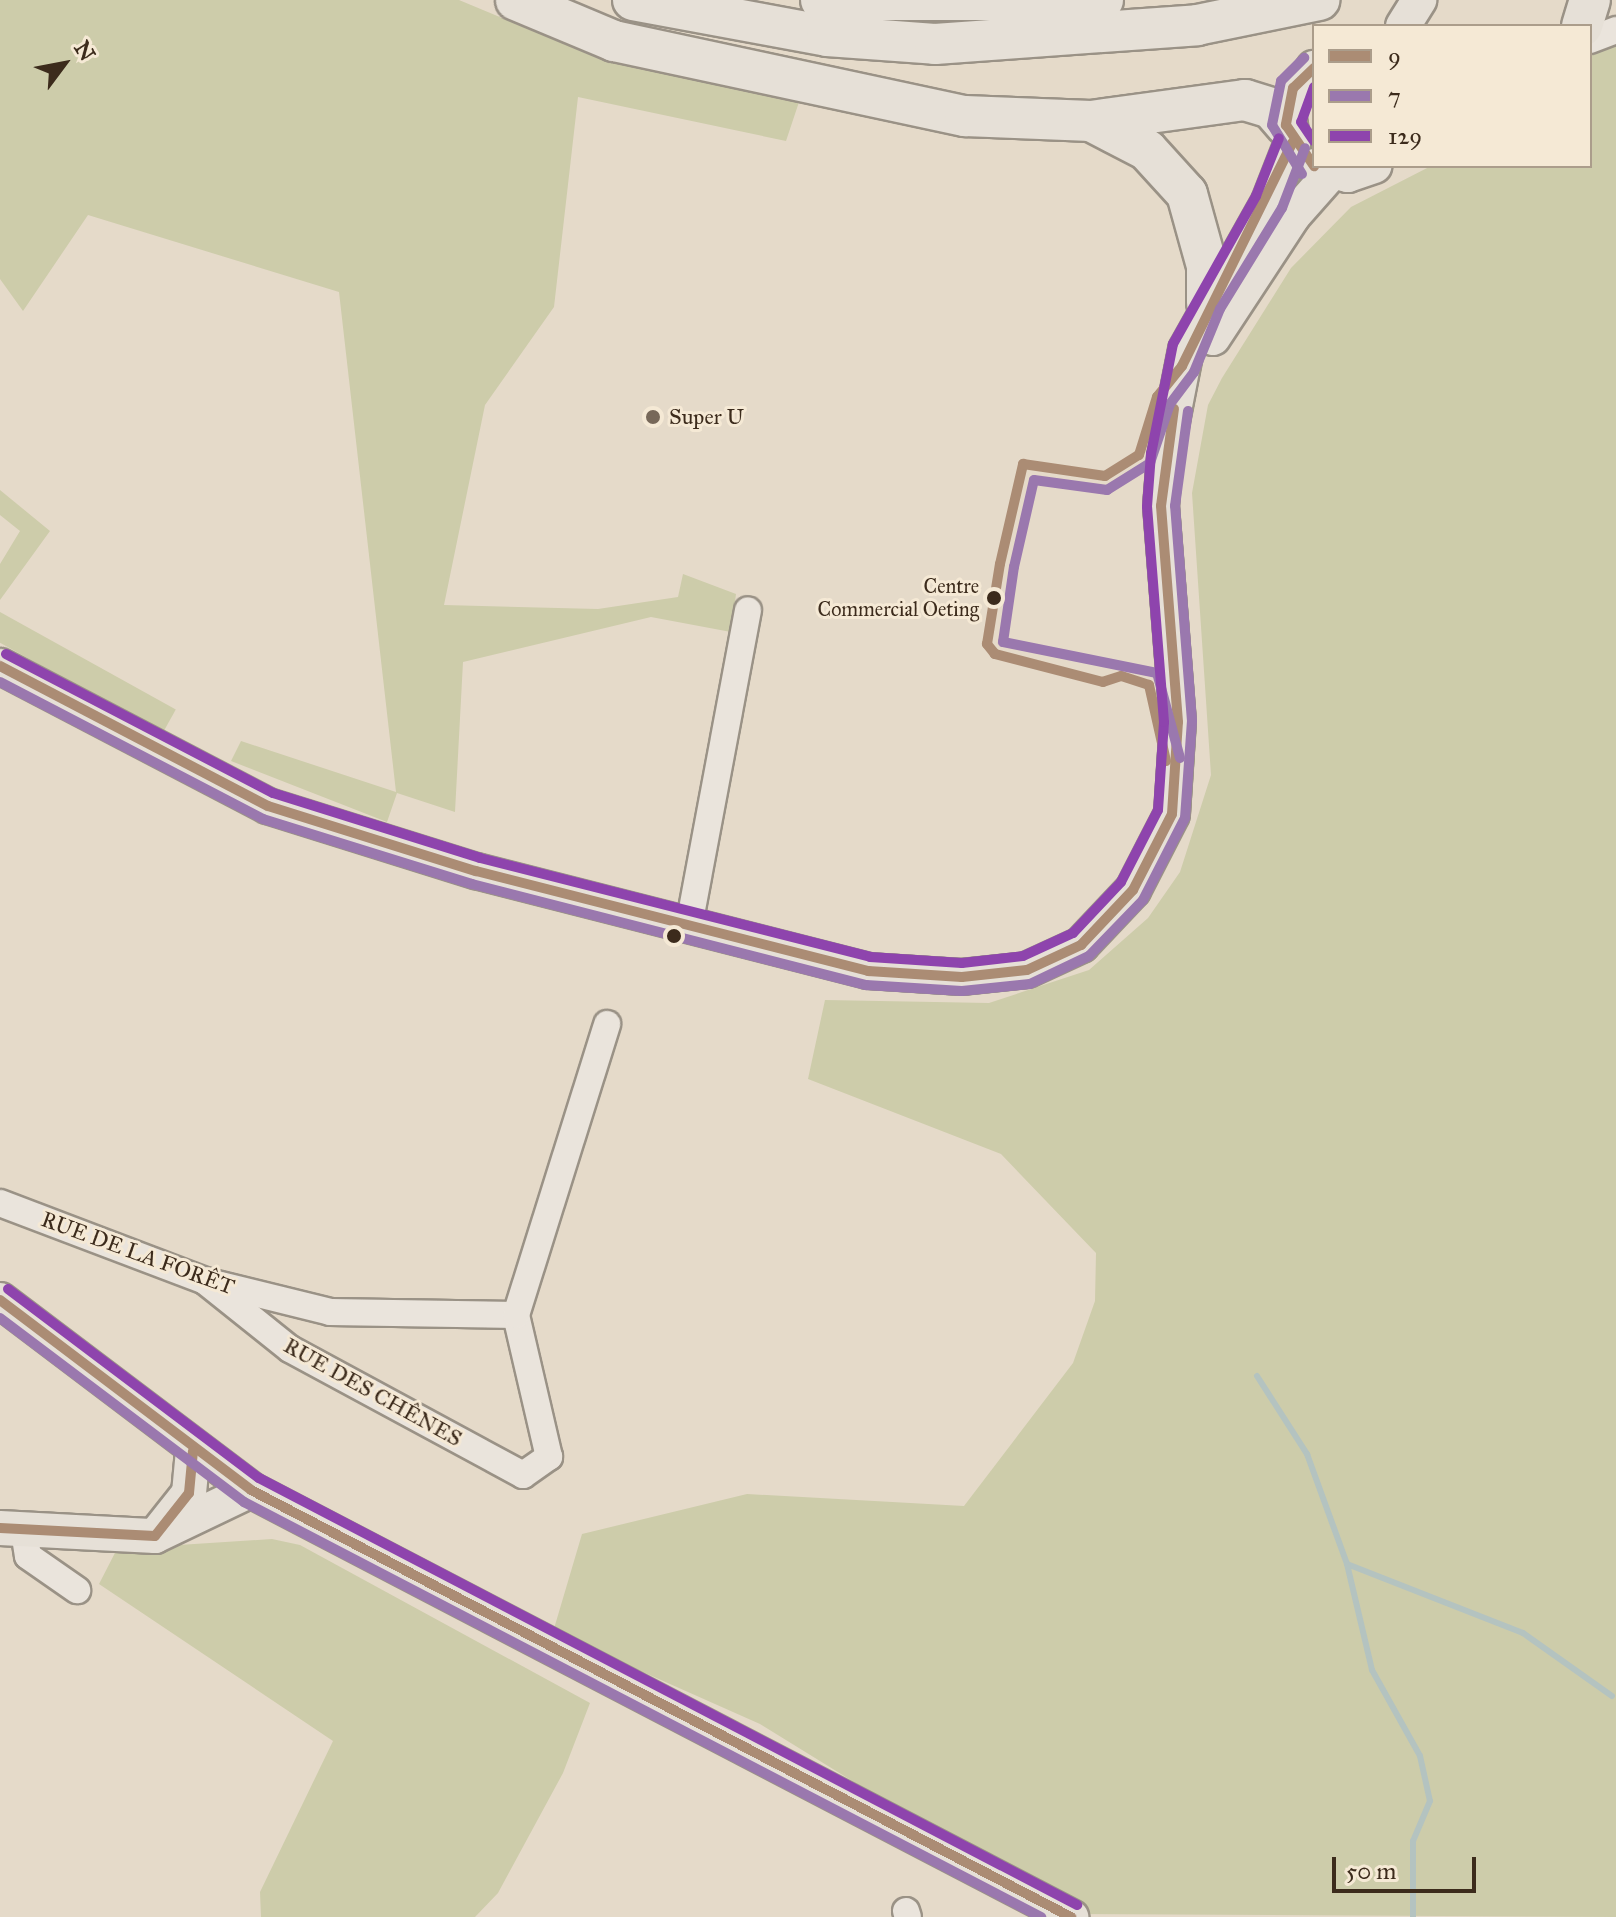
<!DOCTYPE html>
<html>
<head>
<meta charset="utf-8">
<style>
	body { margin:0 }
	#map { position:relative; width:1616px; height:1917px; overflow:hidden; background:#e5dac9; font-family:"IM FELL Great Primer",serif }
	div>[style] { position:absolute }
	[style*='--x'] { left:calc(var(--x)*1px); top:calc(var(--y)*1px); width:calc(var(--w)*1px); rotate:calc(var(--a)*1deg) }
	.green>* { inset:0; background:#cdccaa; transform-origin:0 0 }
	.stream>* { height:6px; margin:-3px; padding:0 3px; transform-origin:3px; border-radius:3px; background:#b4c3c0 }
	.roads { filter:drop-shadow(2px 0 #9a9286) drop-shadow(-2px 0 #9a9286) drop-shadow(0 2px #9a9286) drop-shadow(0 -2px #9a9286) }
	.minor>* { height:26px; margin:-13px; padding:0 13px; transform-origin:13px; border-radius:13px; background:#eae4dc }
	.major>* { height:34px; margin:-17px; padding:0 17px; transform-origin:17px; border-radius:17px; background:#e6e0d7 }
	.highway>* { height:40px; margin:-20px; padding:0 20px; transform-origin:20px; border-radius:20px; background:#e6e0d7 }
	.bus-1>* { height:10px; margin:-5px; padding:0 5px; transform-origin:5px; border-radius:5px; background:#ab8c74 }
	.bus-2>* { height:10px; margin:-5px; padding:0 5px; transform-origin:5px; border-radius:5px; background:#9a78ae }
	.bus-3>* { height:10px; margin:-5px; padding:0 5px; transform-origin:5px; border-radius:5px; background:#8e44ad }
	.dots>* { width:22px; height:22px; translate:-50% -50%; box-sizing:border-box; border:4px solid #f5e9d5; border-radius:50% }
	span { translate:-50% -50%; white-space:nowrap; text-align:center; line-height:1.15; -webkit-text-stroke:6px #f5e9d5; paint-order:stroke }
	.bus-label { font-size:20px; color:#3c2b1c }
	.right { translate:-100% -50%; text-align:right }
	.poi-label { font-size:22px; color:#3c2b1c }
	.left { translate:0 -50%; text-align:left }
	.street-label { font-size:22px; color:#3c2b1c }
	.legend { position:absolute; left:1312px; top:24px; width:280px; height:144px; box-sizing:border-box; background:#f5e9d5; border:2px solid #ab9d8b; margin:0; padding:10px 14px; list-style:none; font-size:24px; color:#3c2b1c }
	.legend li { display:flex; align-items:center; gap:16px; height:40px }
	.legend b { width:40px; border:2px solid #ab9d8b }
	.north { position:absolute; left:24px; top:24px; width:80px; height:80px; -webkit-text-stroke:6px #f5e9d5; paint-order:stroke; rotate:58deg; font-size:22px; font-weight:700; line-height:32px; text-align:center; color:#3c2b1c }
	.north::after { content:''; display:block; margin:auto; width:28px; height:36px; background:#3c2b1c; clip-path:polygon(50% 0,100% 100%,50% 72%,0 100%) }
	.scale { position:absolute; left:1332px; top:1857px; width:144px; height:36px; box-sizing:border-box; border:4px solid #3c2b1c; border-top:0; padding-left:10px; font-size:24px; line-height:28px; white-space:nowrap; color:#3c2b1c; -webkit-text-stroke:6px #f5e9d5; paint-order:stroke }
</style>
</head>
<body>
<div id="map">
	<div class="green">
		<i style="clip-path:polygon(0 0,459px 0,601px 59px,799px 102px,786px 141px,578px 97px,554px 307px,485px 405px,444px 605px,598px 609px,678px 597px,683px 574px,736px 594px,731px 632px,651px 617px,463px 662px,455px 812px,397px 793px,387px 822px,231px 761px,241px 741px,396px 792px,339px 292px,88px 215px,23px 311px,0 279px)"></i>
		<i style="clip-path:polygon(1616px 31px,1616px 1917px,1068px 1914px,760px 1724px,553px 1632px,582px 1534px,747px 1494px,964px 1506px,1073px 1363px,1095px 1301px,1096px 1253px,1001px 1154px,808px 1079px,825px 1000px,989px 1003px,1089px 970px,1148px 918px,1180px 872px,1211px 775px,1192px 493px,1208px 405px,1222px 378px,1291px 268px,1351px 207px,1431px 166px,1590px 166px,1590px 41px)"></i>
		<i style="clip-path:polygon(0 490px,50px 531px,0 600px,0 564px,20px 531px,0 515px)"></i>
		<i style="left:0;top:612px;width:201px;height:27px;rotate:29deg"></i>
		<i style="clip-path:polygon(272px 1539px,300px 1545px,590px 1703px,563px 1773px,498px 1893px,475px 1917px,261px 1917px,260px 1892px,333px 1741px,99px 1584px,117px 1549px)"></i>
	</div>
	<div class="stream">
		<i style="--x:1257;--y:1376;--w:93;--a:57.3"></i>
		<i style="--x:1307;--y:1454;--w:117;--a:70"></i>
		<i style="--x:1347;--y:1564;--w:189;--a:21.4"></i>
		<i style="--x:1523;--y:1633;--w:109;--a:35.3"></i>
		<i style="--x:1347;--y:1564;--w:109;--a:76.7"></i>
		<i style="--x:1372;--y:1670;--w:98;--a:60.8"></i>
		<i style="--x:1420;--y:1756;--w:46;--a:77.5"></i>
		<i style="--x:1430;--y:1801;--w:43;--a:113"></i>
		<i style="--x:1413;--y:1841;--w:76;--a:90"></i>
	</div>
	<div class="roads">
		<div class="minor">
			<i style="--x:1590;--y:40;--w:28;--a:-21"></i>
			<i style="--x:690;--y:920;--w:315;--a:-79.4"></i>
			<i style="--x:0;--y:1203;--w:219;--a:20.8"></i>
			<i style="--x:205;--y:1281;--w:129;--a:13.9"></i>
			<i style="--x:330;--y:1312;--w:186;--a:0.9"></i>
			<i style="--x:205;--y:1281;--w:109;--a:38.7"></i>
			<i style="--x:290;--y:1349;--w:265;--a:28.4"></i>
			<i style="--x:523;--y:1475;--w:32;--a:-35"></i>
			<i style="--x:549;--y:1457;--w:146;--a:-103.1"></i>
			<i style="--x:516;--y:1315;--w:305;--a:-72.6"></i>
			<i style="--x:24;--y:1531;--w:25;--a:81"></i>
			<i style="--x:28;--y:1556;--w:60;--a:34.8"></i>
			<i style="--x:906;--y:1911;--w:6;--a:72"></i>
		</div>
		<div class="major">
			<i style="--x:1403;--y:26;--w:31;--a:-58"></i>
			<i style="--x:1293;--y:144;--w:38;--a:-99"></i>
			<i style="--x:1287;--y:106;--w:47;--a:-54.6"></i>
			<i style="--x:1314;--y:166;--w:35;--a:15"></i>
			<i style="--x:1348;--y:175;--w:28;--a:-19"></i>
			<i style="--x:1213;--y:338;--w:146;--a:-56.7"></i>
			<i style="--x:1293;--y:216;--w:57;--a:-48.5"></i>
			<i style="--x:0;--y:666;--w:302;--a:27.6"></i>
			<i style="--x:268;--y:806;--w:218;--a:17.4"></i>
			<i style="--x:476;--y:871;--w:405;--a:14.3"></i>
			<i style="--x:868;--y:971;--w:94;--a:3.7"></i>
			<i style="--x:962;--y:977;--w:65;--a:-6.1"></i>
			<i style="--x:1027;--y:970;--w:60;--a:-24.8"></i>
			<i style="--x:1081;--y:945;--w:76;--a:-46.6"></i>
			<i style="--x:1133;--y:890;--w:85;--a:-62.8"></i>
			<i style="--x:1172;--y:814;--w:92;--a:-86.3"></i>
			<i style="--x:1178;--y:722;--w:217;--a:-94.5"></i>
			<i style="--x:1161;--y:506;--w:49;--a:-85.3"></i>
			<i style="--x:1165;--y:457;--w:109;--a:-78.9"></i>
			<i style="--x:1186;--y:350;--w:170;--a:-60.7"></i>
			<i style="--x:1269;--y:202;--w:63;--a:-68.7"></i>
			<i style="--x:0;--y:1300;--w:315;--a:37.1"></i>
			<i style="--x:251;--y:1490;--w:925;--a:27.51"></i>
			<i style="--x:0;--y:1528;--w:155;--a:3"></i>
			<i style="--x:155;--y:1536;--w:106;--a:-25.6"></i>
			<i style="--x:158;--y:1532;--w:50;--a:-51.5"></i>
			<i style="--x:189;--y:1493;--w:42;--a:-84.6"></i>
		</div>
		<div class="highway">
			<i style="--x:516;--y:0;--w:106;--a:22.7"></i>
			<i style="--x:614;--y:41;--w:359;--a:12.1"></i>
			<i style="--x:965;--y:116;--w:126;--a:2.3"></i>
			<i style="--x:1091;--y:121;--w:155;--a:-7.8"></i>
			<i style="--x:1245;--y:100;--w:27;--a:17"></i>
			<i style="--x:1271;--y:108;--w:23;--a:49"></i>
			<i style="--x:633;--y:0;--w:197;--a:10.5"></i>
			<i style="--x:827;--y:36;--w:108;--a:4.2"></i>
			<i style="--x:935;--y:44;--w:263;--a:-4.1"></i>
			<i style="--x:1197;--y:25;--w:125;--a:-11.6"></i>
			<i style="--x:821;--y:0;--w:282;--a:0"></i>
			<i style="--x:1582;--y:26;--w:27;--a:-73"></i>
			<i style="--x:1091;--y:121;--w:63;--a:27.4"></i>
			<i style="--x:1147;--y:150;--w:59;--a:47.7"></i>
			<i style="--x:1187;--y:194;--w:75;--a:74.5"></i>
			<i style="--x:1207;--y:266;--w:37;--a:90"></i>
		</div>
	</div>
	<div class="bus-1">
		<i style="--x:1314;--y:68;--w:29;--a:136"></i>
		<i style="--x:1293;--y:88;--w:38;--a:101"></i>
		<i style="--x:1286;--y:125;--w:50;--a:55.7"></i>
		<i style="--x:0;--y:666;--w:302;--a:27.6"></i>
		<i style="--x:268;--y:806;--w:218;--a:17.4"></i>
		<i style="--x:476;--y:871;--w:405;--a:14.3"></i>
		<i style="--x:868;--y:971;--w:94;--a:3.7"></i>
		<i style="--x:962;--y:977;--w:65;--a:-6.1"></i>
		<i style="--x:1027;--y:970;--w:60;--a:-24.8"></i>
		<i style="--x:1081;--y:945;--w:76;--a:-46.6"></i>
		<i style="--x:1133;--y:890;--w:85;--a:-62.8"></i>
		<i style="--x:1172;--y:814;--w:92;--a:-86.3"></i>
		<i style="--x:1178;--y:722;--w:217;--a:-94.5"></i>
		<i style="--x:1161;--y:506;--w:98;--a:-82.4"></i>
		<i style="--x:1166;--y:761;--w:78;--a:-102.6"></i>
		<i style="--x:1149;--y:685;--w:29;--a:-162"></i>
		<i style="--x:1121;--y:676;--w:19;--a:162"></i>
		<i style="--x:1103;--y:682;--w:112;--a:-165.5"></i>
		<i style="--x:995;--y:654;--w:13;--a:-129"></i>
		<i style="--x:987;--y:644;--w:81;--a:-80.8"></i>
		<i style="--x:1000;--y:564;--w:103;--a:-77"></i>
		<i style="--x:1023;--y:464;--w:83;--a:8.3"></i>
		<i style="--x:1105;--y:476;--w:40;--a:-32"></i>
		<i style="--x:1139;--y:455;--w:61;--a:-72.8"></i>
		<i style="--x:1157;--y:397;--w:40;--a:-51"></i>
		<i style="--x:1182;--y:366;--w:249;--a:-63.7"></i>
		<i style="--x:0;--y:1300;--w:315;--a:37.1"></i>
		<i style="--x:251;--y:1490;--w:925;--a:27.51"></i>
		<i style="--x:0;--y:1528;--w:155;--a:3"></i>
		<i style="--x:155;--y:1536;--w:55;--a:-51.7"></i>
		<i style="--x:189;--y:1493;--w:42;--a:-84.6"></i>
	</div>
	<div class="bus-2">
		<i style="--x:1302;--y:174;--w:57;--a:-121.5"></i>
		<i style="--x:1272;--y:125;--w:45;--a:-78.4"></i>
		<i style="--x:1281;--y:81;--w:33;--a:-45"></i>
		<i style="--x:0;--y:682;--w:297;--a:27.5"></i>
		<i style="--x:263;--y:819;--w:219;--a:17.3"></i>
		<i style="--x:472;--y:884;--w:407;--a:14.4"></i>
		<i style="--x:866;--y:985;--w:96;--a:3.6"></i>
		<i style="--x:962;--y:991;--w:68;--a:-5.9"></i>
		<i style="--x:1030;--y:984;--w:65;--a:-25.4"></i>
		<i style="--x:1089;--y:956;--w:78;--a:-46"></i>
		<i style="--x:1143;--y:900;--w:92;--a:-62.9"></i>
		<i style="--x:1185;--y:818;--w:97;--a:-85.9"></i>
		<i style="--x:1192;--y:721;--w:216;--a:-94.5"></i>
		<i style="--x:1175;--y:506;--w:96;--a:-82.2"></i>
		<i style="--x:1180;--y:758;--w:88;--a:-105.1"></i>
		<i style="--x:1157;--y:673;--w:157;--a:-168.6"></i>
		<i style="--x:1003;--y:642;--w:76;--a:-81.7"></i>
		<i style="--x:1014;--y:567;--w:89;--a:-77.1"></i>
		<i style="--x:1034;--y:480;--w:74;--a:7.8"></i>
		<i style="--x:1107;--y:490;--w:51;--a:-32.1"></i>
		<i style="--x:1150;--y:463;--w:62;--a:-71.3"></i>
		<i style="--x:1170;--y:404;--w:40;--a:-53"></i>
		<i style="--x:1194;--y:372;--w:68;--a:-67.6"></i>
		<i style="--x:1220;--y:309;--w:119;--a:-58.5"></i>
		<i style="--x:1282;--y:208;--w:64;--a:-69"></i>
		<i style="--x:0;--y:1318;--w:306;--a:37"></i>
		<i style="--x:244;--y:1502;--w:899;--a:27.51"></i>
	</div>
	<div class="bus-3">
		<i style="--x:1314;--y:87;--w:37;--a:110"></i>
		<i style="--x:1301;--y:122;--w:23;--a:56"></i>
		<i style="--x:6;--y:654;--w:301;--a:27.5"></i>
		<i style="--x:273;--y:793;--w:217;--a:17.4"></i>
		<i style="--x:480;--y:858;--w:402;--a:14.2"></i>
		<i style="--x:870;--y:957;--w:92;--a:3.7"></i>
		<i style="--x:962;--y:963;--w:61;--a:-6.5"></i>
		<i style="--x:1023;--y:956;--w:55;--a:-24.7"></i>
		<i style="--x:1073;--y:933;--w:70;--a:-46.7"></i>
		<i style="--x:1121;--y:882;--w:81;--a:-62.8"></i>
		<i style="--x:1158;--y:810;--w:88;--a:-86.1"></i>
		<i style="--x:1164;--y:722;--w:216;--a:-94.5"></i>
		<i style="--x:1147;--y:507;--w:53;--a:-85.7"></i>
		<i style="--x:1151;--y:454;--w:112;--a:-78.7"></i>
		<i style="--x:1173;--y:344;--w:170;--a:-60.7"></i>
		<i style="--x:1256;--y:196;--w:62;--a:-68.4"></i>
		<i style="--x:8;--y:1289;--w:314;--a:37"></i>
		<i style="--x:259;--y:1478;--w:923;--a:27.56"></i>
	</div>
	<div class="dots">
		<i style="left:653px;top:417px;background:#776859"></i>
		<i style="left:994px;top:598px;background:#3c2b1c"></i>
		<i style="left:674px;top:936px;background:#3c2b1c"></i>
	</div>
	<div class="bus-label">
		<span class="right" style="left:979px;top:598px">Centre<br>Commercial Oeting</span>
	</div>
	<div class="poi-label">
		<span class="left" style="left:669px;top:417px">Super U</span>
	</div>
	<div class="street-label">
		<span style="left:138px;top:1253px;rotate:20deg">RUE DE LA FORÊT</span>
		<span style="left:373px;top:1392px;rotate:29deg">RUE DES CHÊNES</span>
	</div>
	<ul class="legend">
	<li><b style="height:10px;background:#ab8c74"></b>9</li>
	<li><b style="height:10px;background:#9a78ae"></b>7</li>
	<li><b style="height:10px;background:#8e44ad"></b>129</li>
	</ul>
	<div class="north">N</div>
	<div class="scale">50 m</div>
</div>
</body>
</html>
